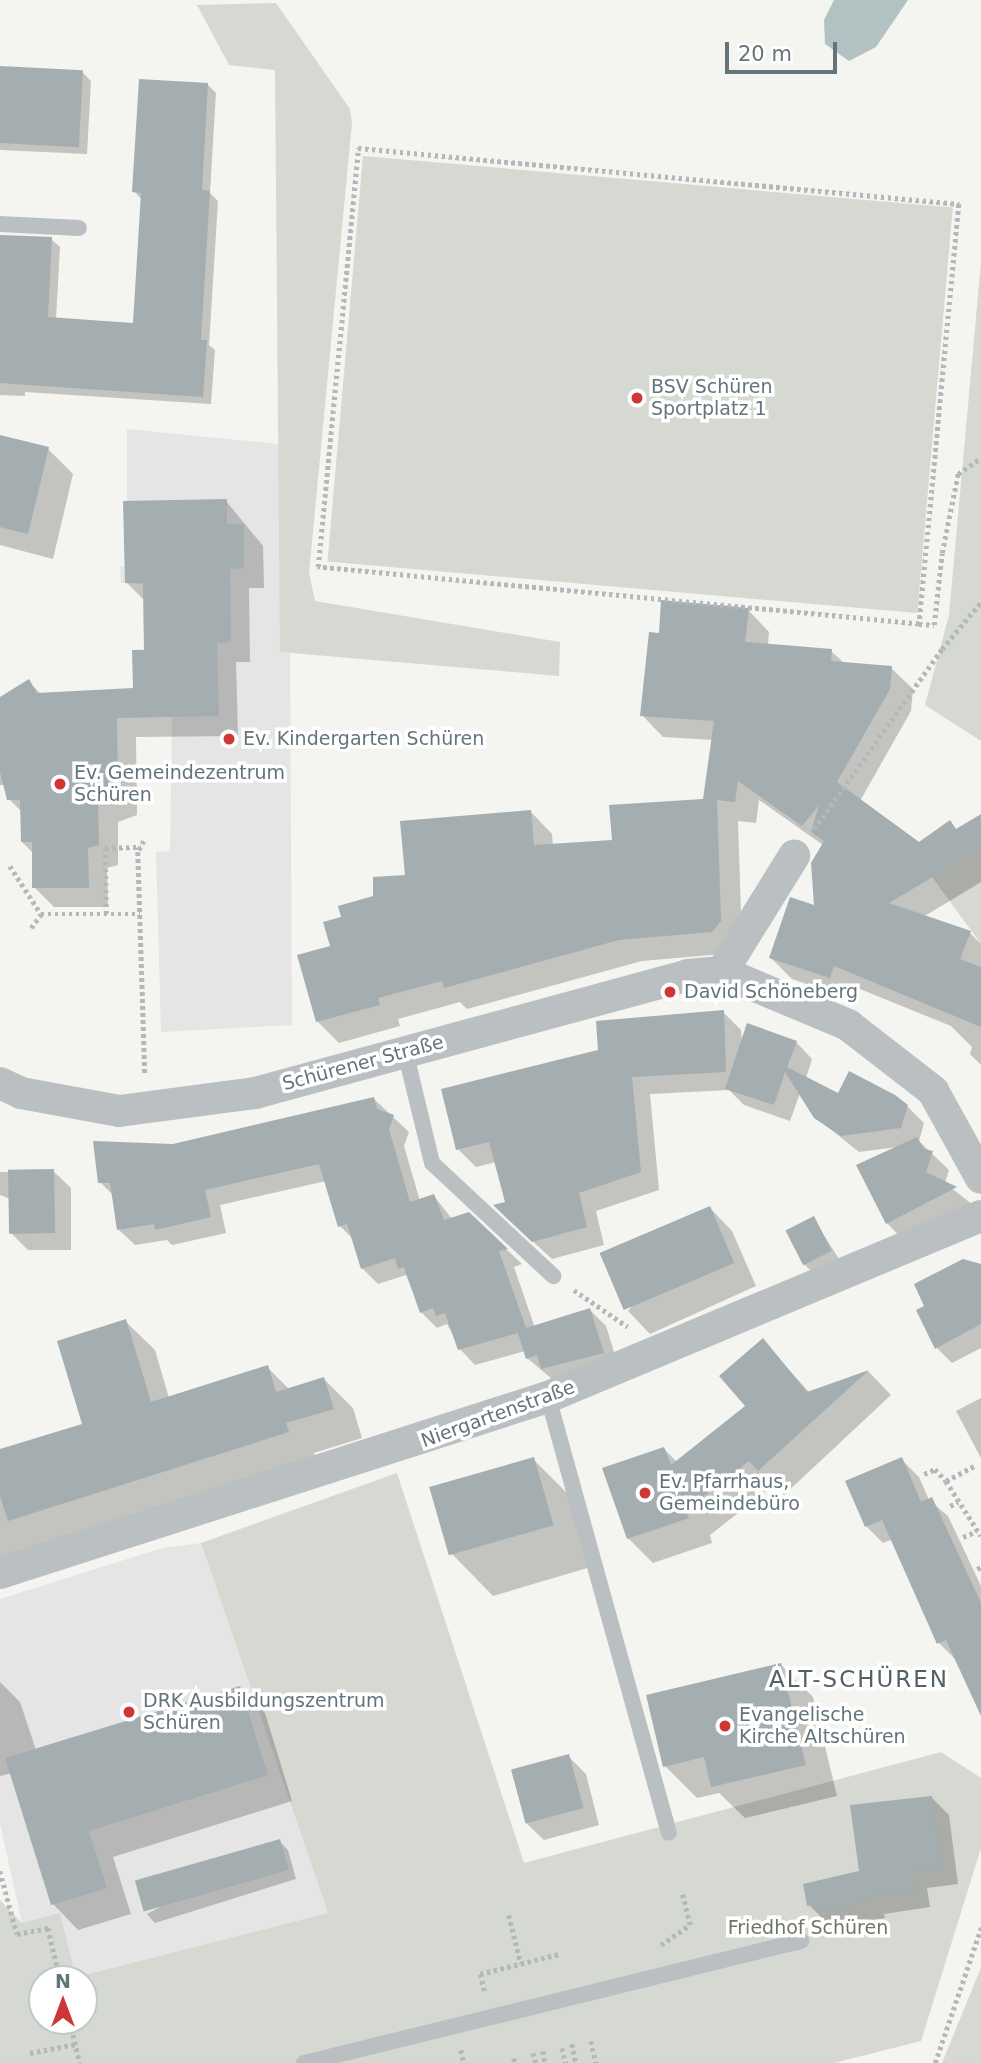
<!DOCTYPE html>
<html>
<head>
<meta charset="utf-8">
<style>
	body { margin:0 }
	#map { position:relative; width:981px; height:2063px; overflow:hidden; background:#f4f4f1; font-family:"DejaVu Sans",sans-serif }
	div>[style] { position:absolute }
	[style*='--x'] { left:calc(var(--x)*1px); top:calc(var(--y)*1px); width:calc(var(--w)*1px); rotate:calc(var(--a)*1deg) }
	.built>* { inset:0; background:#e5e5e5 }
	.green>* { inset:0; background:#d5d9d1; transform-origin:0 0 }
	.water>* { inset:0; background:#b2c1c2 }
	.shadow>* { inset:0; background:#0003 }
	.building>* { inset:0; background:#a4adb0; transform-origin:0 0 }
	.path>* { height:4.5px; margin-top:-2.25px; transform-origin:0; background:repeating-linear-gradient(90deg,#b4b8ba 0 3.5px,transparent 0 7px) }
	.lane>* { height:16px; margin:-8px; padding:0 8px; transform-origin:8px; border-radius:8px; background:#babfc1 }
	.street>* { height:32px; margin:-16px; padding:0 16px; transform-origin:16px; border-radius:16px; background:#babfc1 }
	.dots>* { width:19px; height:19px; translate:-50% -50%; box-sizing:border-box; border:4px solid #fff; border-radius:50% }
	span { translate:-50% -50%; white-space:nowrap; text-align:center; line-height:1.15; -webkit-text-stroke:7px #fff; paint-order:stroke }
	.poi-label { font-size:19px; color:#63757a }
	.left { translate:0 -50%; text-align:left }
	.street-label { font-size:19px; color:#63757a }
	.park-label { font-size:19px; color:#6d7765 }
	.quarter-label { font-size:23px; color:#546165; letter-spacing:2px }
	.north { position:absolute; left:28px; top:1965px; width:70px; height:70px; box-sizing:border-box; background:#fff; border:2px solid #c1c8ca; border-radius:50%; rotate:0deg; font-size:19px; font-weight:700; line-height:28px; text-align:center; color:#63757a }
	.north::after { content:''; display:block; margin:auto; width:24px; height:32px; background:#cf3737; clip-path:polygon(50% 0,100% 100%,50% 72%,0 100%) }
	.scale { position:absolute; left:725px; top:42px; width:112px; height:32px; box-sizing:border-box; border:4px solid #63757a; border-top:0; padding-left:9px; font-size:21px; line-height:24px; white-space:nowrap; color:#63757a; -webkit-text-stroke:5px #fff; paint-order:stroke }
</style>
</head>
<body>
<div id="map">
	<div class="built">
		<i style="clip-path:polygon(127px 429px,289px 445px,292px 1025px,161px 1032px,156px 852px,170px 851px,172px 716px,132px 650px,144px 649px,143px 584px,121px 583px,120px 566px,142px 566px,127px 501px)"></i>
		<i style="clip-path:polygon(201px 1543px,328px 1913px,75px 1977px,22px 1923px,0 1824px,0 1599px,162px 1548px)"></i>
	</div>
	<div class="green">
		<i style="clip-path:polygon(276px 3px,350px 109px,352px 123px,309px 573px,315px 601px,560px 642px,559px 676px,280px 652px,275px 70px,229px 65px,197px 5px)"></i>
		<i style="left:363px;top:156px;width:592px;height:407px;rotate:5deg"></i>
		<i style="clip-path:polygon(981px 262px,981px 741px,925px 705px,949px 615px)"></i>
		<i style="clip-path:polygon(981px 848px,981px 944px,932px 877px)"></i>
		<i style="clip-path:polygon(evenodd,397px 1473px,524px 1863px,941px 1752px,981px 1778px,981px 1848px,921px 2041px,834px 2063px,0 2063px,0 1900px,22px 1923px,60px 1913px,76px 1977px,328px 1913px,201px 1543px,397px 1473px,42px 1979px,84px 1979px,84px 2021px,42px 2021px,42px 1979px)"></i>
		<i style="clip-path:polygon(981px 1968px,981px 2063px,942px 2063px,980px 1970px)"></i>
	</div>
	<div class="water">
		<i style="clip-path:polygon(834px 0,908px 0,876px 47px,849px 61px,825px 44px,824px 20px)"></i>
	</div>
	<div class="shadow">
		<i style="clip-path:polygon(0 69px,82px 72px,91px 81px,87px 154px,0 150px)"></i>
		<i style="clip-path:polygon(208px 85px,216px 93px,210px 193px,218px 201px,209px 345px,215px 350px,211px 404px,25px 392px,25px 396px,0 395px,0 236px,51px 239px,60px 247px,56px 319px,135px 324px,142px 200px,134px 191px)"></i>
		<i style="clip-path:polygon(0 437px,48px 449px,73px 474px,53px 559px,0 545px)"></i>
		<i style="clip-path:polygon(226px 501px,263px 546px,264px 588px,249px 588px,250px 662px,236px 662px,238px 736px,136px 737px,137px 815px,118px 822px,118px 865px,107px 868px,108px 907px,54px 907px,34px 887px,33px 853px,22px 842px,22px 812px,9px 799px,5px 785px,0 785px,0 699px,29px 682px,42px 695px,135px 690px,146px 652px,145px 601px,127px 583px)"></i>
		<i style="clip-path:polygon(748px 610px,769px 632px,768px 645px,831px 651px,844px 663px,891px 668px,913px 689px,911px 711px,860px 801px,919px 844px,957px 830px,981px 828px,981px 882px,923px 917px,970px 933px,981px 944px,981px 1065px,970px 1054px,972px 1047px,951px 1026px,855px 987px,851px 999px,792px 979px,771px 958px,815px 908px,823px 845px,759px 800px,756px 823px,738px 821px,742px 943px,734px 953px,642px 961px,467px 1009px,460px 1002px,398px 1019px,400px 1026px,339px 1043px,317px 1021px,332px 947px,344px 918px,407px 877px,531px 812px,552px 834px,553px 846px,614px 842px,705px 800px,713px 740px,663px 737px,642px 715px,660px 635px)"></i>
		<i style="clip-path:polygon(723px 1012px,741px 1030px,742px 1043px,796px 1042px,812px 1059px,806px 1078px,839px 1095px,907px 1106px,924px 1123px,919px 1141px,949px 1170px,945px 1183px,973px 1205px,904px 1241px,887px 1223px,897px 1147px,859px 1152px,815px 1117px,800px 1093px,790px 1121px,744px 1105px,729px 1090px,650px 1094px,659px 1190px,596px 1211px,604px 1245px,552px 1259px,513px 1223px,496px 1162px,476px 1167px,458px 1149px,599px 1051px)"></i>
		<i style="clip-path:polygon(374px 1099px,409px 1132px,404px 1146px,420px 1201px,434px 1196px,452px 1219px,469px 1214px,522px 1264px,514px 1267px,535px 1328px,590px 1310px,606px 1326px,619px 1368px,558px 1384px,527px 1358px,525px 1351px,475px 1365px,460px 1349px,447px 1324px,437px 1328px,421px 1312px,406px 1275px,378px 1284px,362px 1268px,353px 1239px,340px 1226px,326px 1181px,220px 1205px,226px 1233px,172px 1245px,167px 1240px,135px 1245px,119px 1230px,114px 1196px,100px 1182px,174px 1146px)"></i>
		<i style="clip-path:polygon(53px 1171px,71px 1188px,71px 1250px,28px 1250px,11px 1233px,10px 1199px,0 1195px,0 1172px)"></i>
		<i style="clip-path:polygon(710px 1208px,732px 1231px,756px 1286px,650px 1334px,628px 1311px)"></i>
		<i style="clip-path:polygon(813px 1218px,839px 1259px,812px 1272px,803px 1263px)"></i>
		<i style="clip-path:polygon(981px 1267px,981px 1348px,952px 1363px,937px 1348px)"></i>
		<i style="clip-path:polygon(125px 1321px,155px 1350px,169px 1398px,267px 1367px,290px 1390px,324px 1379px,353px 1408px,362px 1438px,314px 1453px,317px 1462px,0 1559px,0 1450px,84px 1425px)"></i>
		<i style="clip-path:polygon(763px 1341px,810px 1393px,868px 1371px,891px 1395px,784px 1495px,774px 1485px,710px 1535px,712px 1543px,653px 1563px,628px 1538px,664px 1449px,677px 1462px,747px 1406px)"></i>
		<i style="clip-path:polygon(981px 1398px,981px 1458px,956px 1411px)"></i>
		<i style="clip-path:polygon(533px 1459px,574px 1500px,594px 1566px,493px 1596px,452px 1554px)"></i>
		<i style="clip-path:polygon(902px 1460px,919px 1477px,929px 1500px,948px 1516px,981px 1586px,981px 1712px,956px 1660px,939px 1643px,893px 1539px,883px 1543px,866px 1526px)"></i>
		<i style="clip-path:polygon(781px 1665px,813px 1697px,837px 1796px,745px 1818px,719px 1793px,697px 1798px,665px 1766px)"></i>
		<i style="clip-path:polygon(0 1682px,20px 1702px,36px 1750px,240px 1688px,265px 1713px,292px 1801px,113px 1857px,131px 1914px,78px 1930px,53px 1904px,12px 1773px,0 1776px)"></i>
		<i style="clip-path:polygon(568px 1756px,586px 1774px,599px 1825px,544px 1840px,526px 1823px)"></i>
		<i style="clip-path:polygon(932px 1798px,949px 1815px,958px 1884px,927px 1888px,930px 1907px,884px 1914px,885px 1918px,838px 1929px,826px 1922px,809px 1905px,861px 1873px)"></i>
		<i style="clip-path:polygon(279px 1841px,288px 1850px,296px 1879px,155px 1923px,147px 1914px)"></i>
	</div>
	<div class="building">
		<i style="left:0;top:66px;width:83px;height:77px;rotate:3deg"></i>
		<i style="clip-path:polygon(139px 79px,208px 83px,202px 190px,210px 191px,201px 340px,207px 340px,203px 397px,0 383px,0 235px,52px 237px,48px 317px,133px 323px,141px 193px,132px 192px)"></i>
		<i style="clip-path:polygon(0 435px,49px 447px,28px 534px,0 527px)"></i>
		<i style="clip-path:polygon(227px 499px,227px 524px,244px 524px,244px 568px,230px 569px,231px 642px,217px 643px,219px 716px,117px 718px,118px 795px,98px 802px,99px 845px,88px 848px,89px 888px,32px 888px,32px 842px,21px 842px,20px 800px,7px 800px,0 772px,0 697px,29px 679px,37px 693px,133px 688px,132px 650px,144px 650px,143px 583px,125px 583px,123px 501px)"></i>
		<i style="clip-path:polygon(661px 600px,749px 608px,745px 642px,832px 649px,831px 661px,892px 666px,890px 689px,837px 782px,919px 842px,950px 820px,956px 829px,981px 814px,981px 848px,889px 903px,971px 931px,960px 959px,981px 967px,981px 1027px,834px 966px,830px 978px,769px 958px,790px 897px,814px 905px,811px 863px,824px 841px,811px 832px,819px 805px,802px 826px,738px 781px,735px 802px,717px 800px,721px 921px,712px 932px,619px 940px,444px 988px,442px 981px,378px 998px,380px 1005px,316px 1022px,297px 955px,330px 946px,323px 922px,341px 917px,338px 906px,373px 896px,373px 877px,405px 875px,400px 821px,531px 810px,534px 845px,612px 840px,609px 805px,703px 799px,714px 721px,640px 716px,649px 632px,659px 633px)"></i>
		<i style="clip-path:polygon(724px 1010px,726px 1072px,632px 1077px,641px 1172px,579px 1193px,587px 1227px,532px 1242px,493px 1205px,505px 1202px,489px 1142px,456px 1150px,441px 1089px,598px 1050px,596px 1021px)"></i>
		<i style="clip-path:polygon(747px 1023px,797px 1041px,787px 1067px,838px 1093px,849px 1071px,895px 1095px,908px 1105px,901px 1128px,841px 1136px,814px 1118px,785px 1072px,774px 1105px,725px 1089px)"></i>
		<i style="clip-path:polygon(374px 1097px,377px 1109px,394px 1115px,389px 1129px,410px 1202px,434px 1194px,444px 1220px,469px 1212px,508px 1249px,499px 1251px,526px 1328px,590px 1308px,604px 1353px,541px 1369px,537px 1355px,526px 1359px,518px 1333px,458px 1350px,445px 1313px,436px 1316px,433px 1308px,420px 1313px,404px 1267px,398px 1269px,395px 1258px,361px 1269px,347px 1224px,338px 1227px,319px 1164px,205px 1190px,211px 1217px,155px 1230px,154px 1224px,117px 1230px,110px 1183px,98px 1183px,93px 1141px,173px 1144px)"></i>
		<i style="clip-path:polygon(917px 1137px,924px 1149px,933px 1151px,926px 1172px,957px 1187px,886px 1224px,856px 1165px)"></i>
		<i style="left:54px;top:1169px;width:64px;height:46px;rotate:89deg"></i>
		<i style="left:710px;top:1206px;width:62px;height:120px;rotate:67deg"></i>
		<i style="left:814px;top:1216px;width:39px;height:32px;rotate:63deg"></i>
		<i style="clip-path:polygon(963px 1259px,981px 1264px,981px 1324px,935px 1349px,916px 1310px,924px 1306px,914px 1284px)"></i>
		<i style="clip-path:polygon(126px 1319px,151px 1402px,268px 1365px,276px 1392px,324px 1377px,334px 1409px,286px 1423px,289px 1432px,8px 1521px,0 1496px,0 1449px,82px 1424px,57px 1341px)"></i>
		<i style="clip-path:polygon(763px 1338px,807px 1392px,869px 1370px,758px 1471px,749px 1461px,686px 1510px,689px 1518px,627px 1539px,602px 1468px,664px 1447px,671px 1465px,745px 1406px,719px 1376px)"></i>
		<i style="left:534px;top:1457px;width:71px;height:109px;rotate:74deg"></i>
		<i style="clip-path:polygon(902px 1457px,921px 1502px,932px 1497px,981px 1603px,981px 1716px,946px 1640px,937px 1644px,882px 1520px,865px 1527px,845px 1481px)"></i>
		<i style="clip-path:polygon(781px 1663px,806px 1765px,711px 1787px,704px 1757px,663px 1767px,646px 1695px)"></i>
		<i style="clip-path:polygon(240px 1686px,268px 1775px,89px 1831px,107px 1888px,51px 1905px,5px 1758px)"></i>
		<i style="left:569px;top:1754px;width:56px;height:60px;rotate:75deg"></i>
		<i style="clip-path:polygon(932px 1796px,942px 1868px,911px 1872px,914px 1891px,868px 1897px,869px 1901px,819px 1913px,817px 1904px,807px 1906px,803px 1884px,859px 1871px,850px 1805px)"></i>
		<i style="left:280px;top:1839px;width:32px;height:151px;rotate:74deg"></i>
	</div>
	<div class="path">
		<i style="--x:358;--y:148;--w:604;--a:5.32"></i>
		<i style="--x:959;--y:204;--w:422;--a:95.4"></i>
		<i style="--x:919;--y:624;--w:604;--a:-174.58"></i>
		<i style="--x:318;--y:567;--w:421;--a:-84.5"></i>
		<i style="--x:919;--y:624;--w:15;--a:4"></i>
		<i style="--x:934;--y:625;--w:72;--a:-83.7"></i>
		<i style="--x:942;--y:553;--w:81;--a:-78.6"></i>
		<i style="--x:958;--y:474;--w:28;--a:-35"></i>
		<i style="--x:814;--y:829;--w:221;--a:-54.6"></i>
		<i style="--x:942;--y:649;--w:61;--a:-50.3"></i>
		<i style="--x:144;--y:841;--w:13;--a:119"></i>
		<i style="--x:138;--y:852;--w:221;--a:88.2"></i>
		<i style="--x:10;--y:866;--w:57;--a:57.1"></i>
		<i style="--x:106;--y:914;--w:66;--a:-90.9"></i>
		<i style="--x:105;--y:848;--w:36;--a:-2"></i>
		<i style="--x:31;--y:928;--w:17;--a:-54"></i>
		<i style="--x:41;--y:914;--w:99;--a:0"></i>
		<i style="--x:574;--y:1290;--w:65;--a:34.4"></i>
		<i style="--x:924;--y:1474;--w:12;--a:-24"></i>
		<i style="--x:935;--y:1469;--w:16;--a:47"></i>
		<i style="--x:946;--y:1481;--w:65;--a:57.5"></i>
		<i style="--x:946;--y:1481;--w:34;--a:-28"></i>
		<i style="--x:950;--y:1506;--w:9;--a:-27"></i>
		<i style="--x:963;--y:1537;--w:15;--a:-23"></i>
		<i style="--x:977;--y:1569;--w:4;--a:-27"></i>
		<i style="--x:0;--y:1871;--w:65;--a:74.9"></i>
		<i style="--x:17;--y:1934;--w:32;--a:-11"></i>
		<i style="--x:48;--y:1928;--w:52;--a:76.8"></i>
		<i style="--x:509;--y:1915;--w:50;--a:76.2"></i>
		<i style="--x:661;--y:1945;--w:35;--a:-35"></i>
		<i style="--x:690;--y:1925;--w:34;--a:-104"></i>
		<i style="--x:484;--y:1991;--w:17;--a:-103"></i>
		<i style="--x:480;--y:1974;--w:81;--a:-14.2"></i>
		<i style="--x:70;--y:2021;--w:43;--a:76.6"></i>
		<i style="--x:591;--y:2041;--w:23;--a:77"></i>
		<i style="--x:572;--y:2044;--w:19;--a:78"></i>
		<i style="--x:562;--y:2048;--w:16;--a:75"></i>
		<i style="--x:461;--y:2050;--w:13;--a:77"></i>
		<i style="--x:543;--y:2051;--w:12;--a:81"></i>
		<i style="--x:30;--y:2053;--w:47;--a:-11.1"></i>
		<i style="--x:533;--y:2053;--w:10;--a:73"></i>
		<i style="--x:514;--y:2058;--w:5;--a:79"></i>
		<i style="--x:935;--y:2063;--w:143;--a:-71.2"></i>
	</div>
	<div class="lane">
		<i style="--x:0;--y:224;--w:79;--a:2.9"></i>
		<i style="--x:405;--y:1051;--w:115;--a:76.4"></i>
		<i style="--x:432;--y:1163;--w:166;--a:43"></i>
		<i style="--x:548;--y:1397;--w:452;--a:74.5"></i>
		<i style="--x:304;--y:2063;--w:512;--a:-13.79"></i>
	</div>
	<div class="street">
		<i style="--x:722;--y:972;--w:137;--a:-58.2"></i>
		<i style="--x:0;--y:1083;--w:23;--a:25"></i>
		<i style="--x:21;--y:1093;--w:100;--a:10.4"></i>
		<i style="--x:119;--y:1111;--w:137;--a:-7.5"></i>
		<i style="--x:255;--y:1093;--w:449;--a:-15.2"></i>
		<i style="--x:688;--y:975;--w:34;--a:-5"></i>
		<i style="--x:722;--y:972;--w:137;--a:22.8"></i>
		<i style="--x:848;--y:1025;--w:108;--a:37.8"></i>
		<i style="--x:933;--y:1091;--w:99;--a:61.1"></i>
		<i style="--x:0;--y:1573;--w:576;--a:-17.81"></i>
		<i style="--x:548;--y:1397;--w:469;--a:-22.7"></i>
	</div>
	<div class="dots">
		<i style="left:637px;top:398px;background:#cf3737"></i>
		<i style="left:229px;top:739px;background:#cf3737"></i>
		<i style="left:60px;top:784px;background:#cf3737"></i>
		<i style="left:670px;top:992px;background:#cf3737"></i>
		<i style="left:645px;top:1493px;background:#cf3737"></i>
		<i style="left:129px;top:1712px;background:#cf3737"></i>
		<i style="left:725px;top:1726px;background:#cf3737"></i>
	</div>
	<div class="poi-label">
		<span class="left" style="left:651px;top:398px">BSV Schüren<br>Sportplatz 1</span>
		<span class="left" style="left:243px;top:739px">Ev. Kindergarten Schüren</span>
		<span class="left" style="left:74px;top:784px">Ev. Gemeindezentrum<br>Schüren</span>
		<span class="left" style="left:684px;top:992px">David Schöneberg</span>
		<span class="left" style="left:659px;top:1493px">Ev. Pfarrhaus,<br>Gemeindebüro</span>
		<span class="left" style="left:143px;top:1712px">DRK Ausbildungszentrum<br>Schüren</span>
		<span class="left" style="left:739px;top:1726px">Evangelische<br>Kirche Altschüren</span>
	</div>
	<div class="street-label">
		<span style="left:363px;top:1063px;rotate:-15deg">Schürener Straße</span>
		<span style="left:498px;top:1414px;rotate:-20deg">Niergartenstraße</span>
	</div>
	<div class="park-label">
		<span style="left:808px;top:1928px">Friedhof Schüren</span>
	</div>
	<div class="quarter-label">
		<span style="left:859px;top:1679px">ALT-SCHÜREN</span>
	</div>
	<div class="north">N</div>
	<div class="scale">20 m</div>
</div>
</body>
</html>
